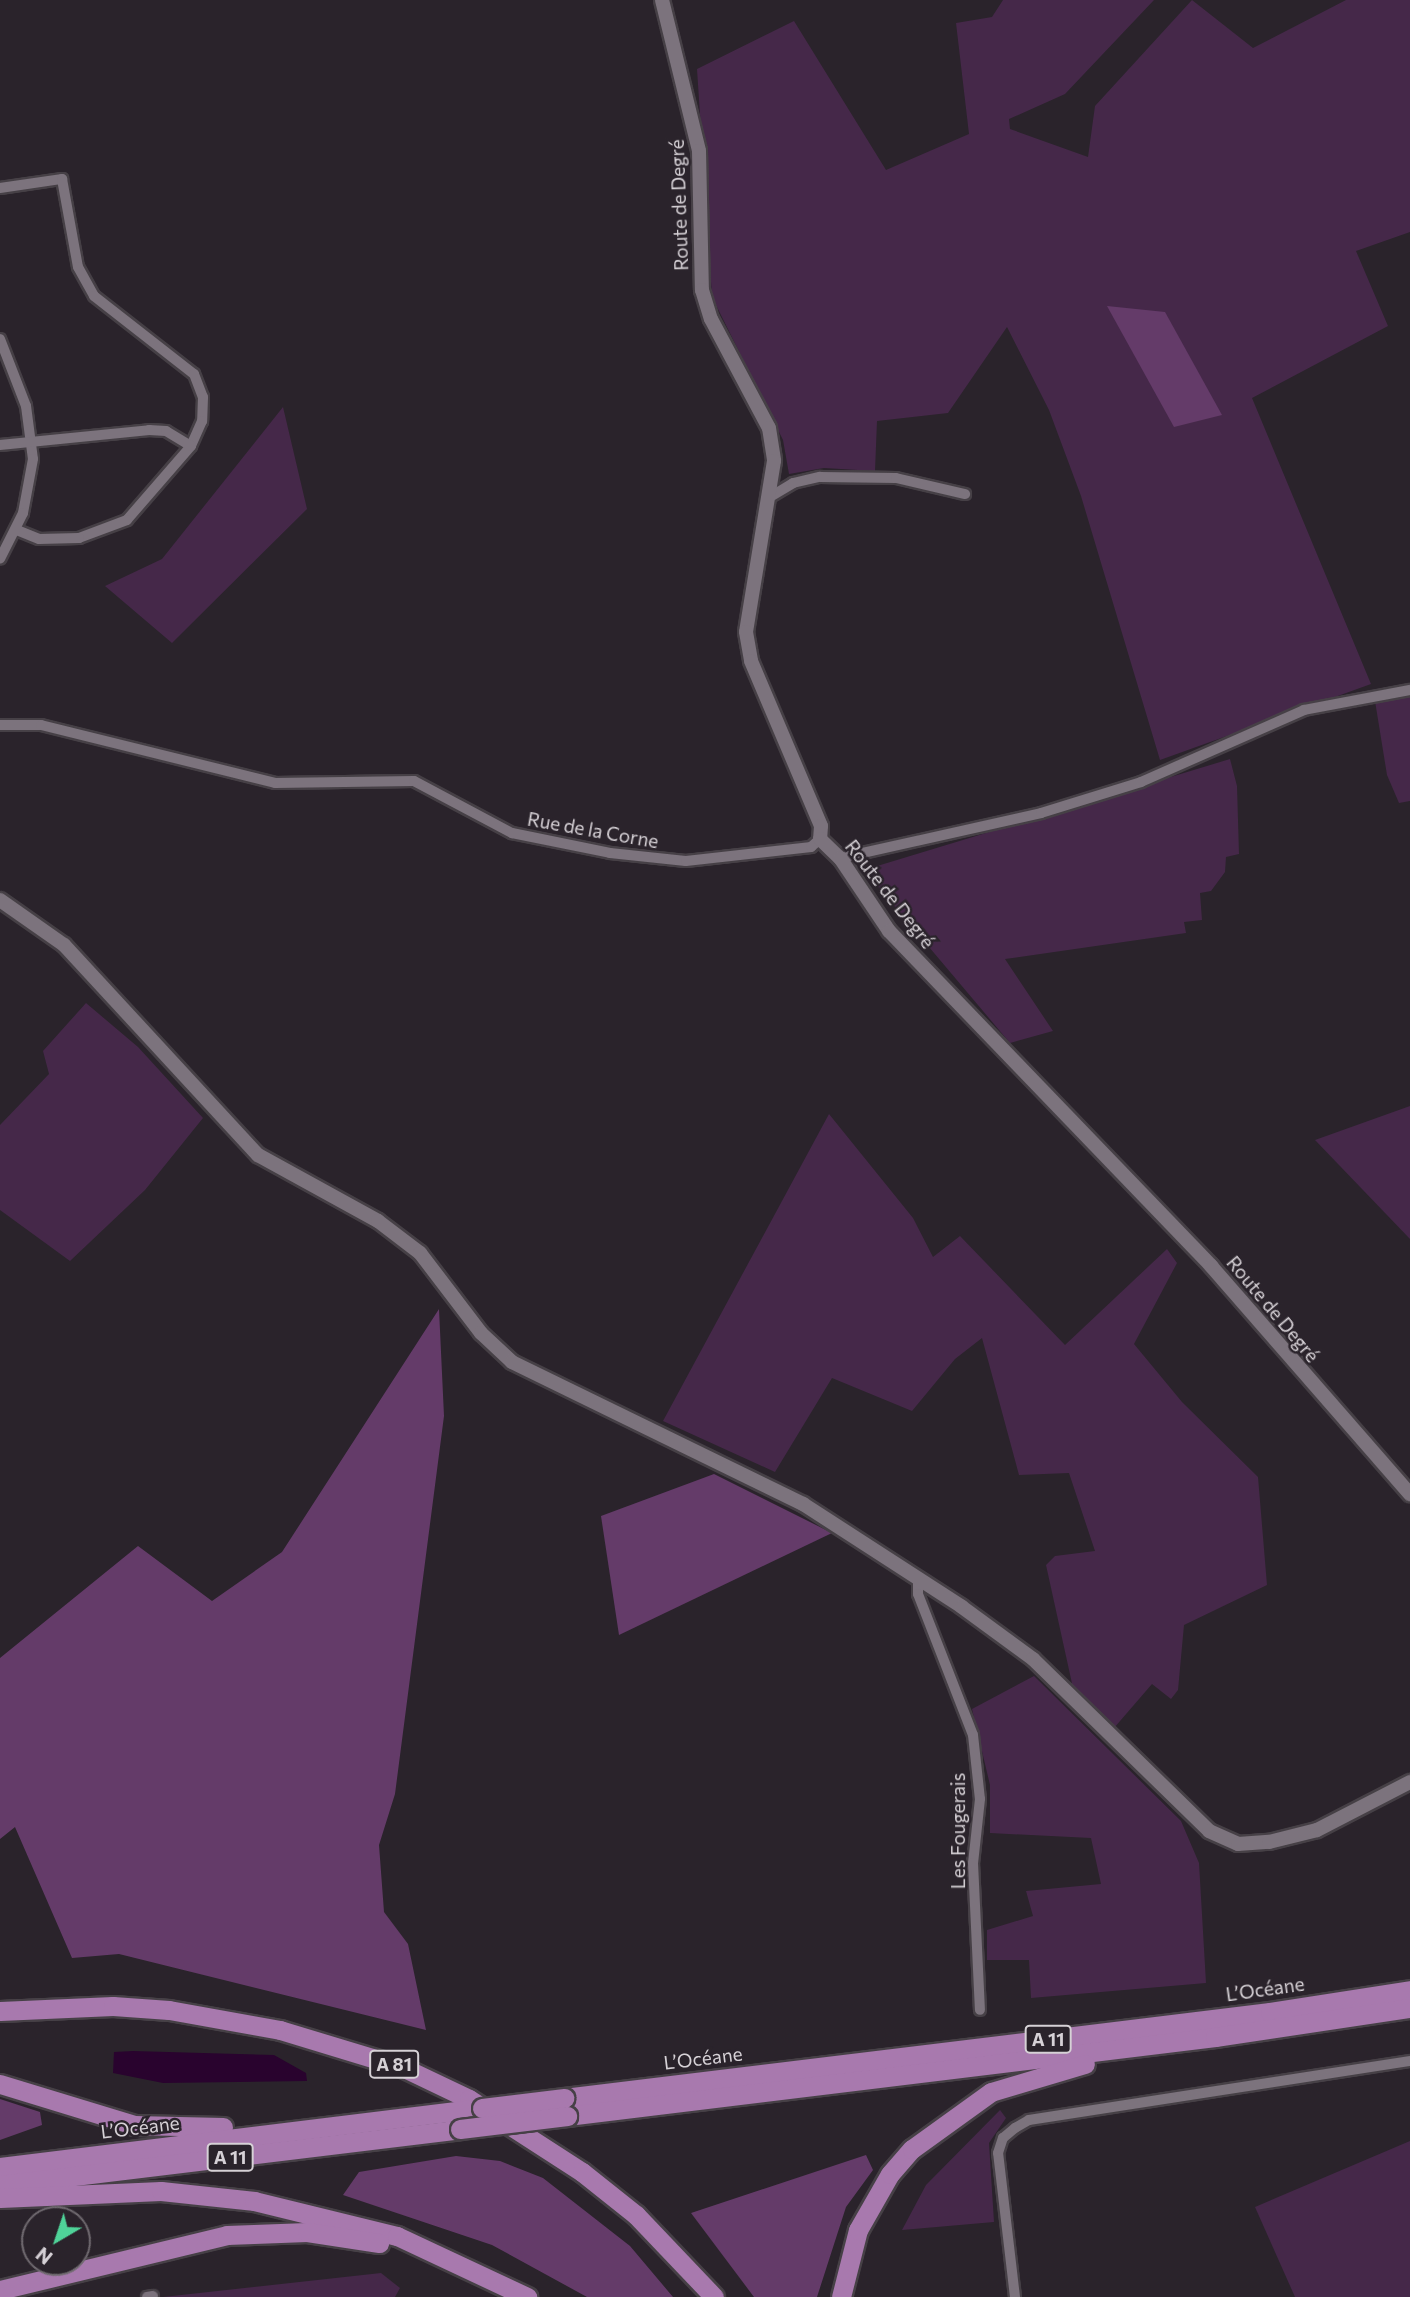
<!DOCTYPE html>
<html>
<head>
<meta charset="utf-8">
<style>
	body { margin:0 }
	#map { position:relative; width:1410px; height:2297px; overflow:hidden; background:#2a232b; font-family:Commissioner,sans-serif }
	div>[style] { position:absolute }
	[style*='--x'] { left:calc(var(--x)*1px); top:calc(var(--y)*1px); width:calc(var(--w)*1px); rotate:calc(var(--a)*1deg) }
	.green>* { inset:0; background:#452849 }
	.forest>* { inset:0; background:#643b69 }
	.water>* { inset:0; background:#29032e }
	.roads { filter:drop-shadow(2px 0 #464046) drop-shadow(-2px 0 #464046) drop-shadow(0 2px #464046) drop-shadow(0 -2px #464046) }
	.minor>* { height:10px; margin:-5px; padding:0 5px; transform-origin:5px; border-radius:5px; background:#7c737d }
	.tertiary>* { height:14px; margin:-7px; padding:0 7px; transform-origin:7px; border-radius:7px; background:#7c737d }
	.motorway>* { height:19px; margin:-9.5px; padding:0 9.5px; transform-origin:9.5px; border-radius:9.5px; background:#a879ae }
	.bridges { filter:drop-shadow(2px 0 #464046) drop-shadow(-2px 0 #464046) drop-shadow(0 2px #464046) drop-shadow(0 -2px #464046) }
	.motorway-bridge>* { height:19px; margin:-9.5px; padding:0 9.5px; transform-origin:9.5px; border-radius:9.5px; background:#a879ae }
	span { translate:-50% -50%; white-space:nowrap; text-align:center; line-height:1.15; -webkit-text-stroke:5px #2a232b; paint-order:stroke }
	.shield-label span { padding:2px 5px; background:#2a232b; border:2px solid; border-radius:5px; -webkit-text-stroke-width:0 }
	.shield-label { font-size:18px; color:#d6d1d6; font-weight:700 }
	.street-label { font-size:19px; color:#d6d1d6 }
	.north { position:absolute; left:21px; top:2206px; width:70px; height:70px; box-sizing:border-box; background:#2a232b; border:2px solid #6f696f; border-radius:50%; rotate:219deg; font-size:19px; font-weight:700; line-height:28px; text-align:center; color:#d6d1d6 }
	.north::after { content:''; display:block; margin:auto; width:24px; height:32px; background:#4fd399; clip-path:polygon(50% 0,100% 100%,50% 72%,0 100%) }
</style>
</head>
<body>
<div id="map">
	<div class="green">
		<i style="clip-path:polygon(1003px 0,1154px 0,1065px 94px,1009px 119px,1010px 129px,1088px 157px,1095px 106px,1192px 0,1253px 48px,1346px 0,1410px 0,1410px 232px,1356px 251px,1388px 326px,1252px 398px,1371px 684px,1160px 760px,1081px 496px,1049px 410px,1007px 327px,948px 413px,877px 421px,875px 471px,824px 468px,789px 474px,783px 440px,712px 297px,697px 69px,794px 21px,886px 170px,969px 134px,956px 23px,992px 17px)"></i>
		<i style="clip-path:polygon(283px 407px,307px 509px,172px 643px,105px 586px,162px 559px)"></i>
		<i style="clip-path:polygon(1410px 695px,1410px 801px,1399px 803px,1387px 775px,1375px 701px)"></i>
		<i style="clip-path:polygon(1230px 759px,1237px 786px,1239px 854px,1226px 857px,1225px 872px,1211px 891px,1200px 893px,1202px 920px,1184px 922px,1186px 933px,1005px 959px,1053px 1031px,1010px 1043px,864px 870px)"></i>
		<i style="clip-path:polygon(86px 1003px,138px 1047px,203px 1118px,145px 1190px,70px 1261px,0 1210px,0 1125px,49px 1074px,43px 1051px)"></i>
		<i style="clip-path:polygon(1410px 1106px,1410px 1239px,1315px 1140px)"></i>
		<i style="clip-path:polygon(829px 1114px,913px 1218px,933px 1257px,960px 1236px,1065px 1345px,1167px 1249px,1177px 1263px,1134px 1344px,1182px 1402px,1258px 1477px,1267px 1585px,1184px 1625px,1178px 1690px,1171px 1699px,1152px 1684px,1114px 1728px,1073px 1688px,1046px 1565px,1055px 1556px,1095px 1551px,1069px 1473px,1019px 1475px,982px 1338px,955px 1359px,912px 1411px,832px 1378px,775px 1472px,663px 1421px)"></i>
		<i style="clip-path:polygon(1034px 1676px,1181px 1821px,1199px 1863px,1206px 1983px,1031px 1998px,1029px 1960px,987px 1960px,987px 1930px,1033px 1916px,1026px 1891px,1101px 1884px,1091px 1838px,990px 1833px,990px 1785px,972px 1709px)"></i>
		<i style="clip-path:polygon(1000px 2110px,1006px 2118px,989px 2143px,994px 2222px,902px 2230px,926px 2185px)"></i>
		<i style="clip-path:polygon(1410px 2141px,1410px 2297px,1295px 2297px,1255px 2207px)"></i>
		<i style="clip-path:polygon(381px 2273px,400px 2288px,395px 2297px,163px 2297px)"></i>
	</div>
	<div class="forest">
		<i style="clip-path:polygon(1107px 306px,1165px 312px,1222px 415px,1174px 427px)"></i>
		<i style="clip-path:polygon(439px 1309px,444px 1416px,395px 1794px,379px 1845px,384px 1912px,408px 1944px,426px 2030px,119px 1954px,72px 1958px,15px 1827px,0 1839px,0 1658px,138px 1546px,212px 1601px,282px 1552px)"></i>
		<i style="clip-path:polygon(714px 1474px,832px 1533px,619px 1635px,601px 1516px)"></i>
		<i style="clip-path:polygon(0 2099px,40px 2112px,42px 2125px,0 2140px)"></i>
		<i style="clip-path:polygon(866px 2155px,873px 2170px,846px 2207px,817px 2297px,754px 2297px,691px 2213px)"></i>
		<i style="clip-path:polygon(456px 2156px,500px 2161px,543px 2178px,630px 2246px,673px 2297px,587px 2297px,492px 2245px,343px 2195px,359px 2172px)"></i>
	</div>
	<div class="water">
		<i style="clip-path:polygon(133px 2051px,274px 2055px,306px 2073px,307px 2081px,163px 2083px,113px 2073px,114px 2052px)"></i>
	</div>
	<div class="roads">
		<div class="minor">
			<i style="--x:0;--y:188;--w:63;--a:-8.3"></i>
			<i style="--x:62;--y:179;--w:89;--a:79.7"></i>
			<i style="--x:78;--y:267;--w:33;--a:61"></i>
			<i style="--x:94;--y:296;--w:127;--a:38"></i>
			<i style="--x:194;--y:374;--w:25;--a:69"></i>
			<i style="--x:203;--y:397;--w:24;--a:92"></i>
			<i style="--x:202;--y:421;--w:27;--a:114"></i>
			<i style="--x:191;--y:446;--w:98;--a:130.9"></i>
			<i style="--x:127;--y:520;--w:51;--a:159.4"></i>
			<i style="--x:79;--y:538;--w:40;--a:178.6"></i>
			<i style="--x:39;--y:539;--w:24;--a:-158"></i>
			<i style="--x:0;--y:339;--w:72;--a:68.8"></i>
			<i style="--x:26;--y:406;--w:53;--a:82.5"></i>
			<i style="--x:33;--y:459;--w:55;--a:100.5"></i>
			<i style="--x:23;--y:513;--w:51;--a:116.6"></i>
			<i style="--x:0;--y:445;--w:150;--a:-5.7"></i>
			<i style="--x:149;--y:430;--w:17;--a:3"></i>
			<i style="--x:166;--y:431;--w:29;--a:31"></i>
			<i style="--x:770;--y:497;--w:27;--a:-31"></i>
			<i style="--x:793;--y:483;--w:28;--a:-13"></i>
			<i style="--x:820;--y:477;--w:76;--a:0.8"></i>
			<i style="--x:896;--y:478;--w:71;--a:13.1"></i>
			<i style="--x:0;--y:725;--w:41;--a:0"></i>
			<i style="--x:41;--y:725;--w:241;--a:13.9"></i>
			<i style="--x:275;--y:783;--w:139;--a:-0.8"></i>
			<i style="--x:414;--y:781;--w:111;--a:28"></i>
			<i style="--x:512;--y:833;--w:100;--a:11.5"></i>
			<i style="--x:610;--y:853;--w:76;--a:6"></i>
			<i style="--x:686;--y:861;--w:126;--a:-6.4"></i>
			<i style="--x:811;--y:847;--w:12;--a:-42"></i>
			<i style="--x:840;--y:858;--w:206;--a:-12.6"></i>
			<i style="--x:1041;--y:813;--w:105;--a:-17.2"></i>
			<i style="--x:1141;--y:782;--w:178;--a:-23.8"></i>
			<i style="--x:1304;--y:710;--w:108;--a:-10.7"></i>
			<i style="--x:918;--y:1578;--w:16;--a:90"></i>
			<i style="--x:918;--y:1594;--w:151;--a:68.7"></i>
			<i style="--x:973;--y:1735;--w:64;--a:83.8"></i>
			<i style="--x:980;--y:1799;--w:64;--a:96.2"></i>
			<i style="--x:973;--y:1863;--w:147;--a:87.3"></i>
			<i style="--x:147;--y:2297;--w:6;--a:-9"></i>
			<i style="--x:1015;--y:2297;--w:145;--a:-96.7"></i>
			<i style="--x:998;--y:2153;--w:16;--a:-72"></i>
			<i style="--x:1003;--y:2138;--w:16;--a:-40"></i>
			<i style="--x:1015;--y:2128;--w:16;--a:-30"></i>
			<i style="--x:1029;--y:2120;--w:386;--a:-8.8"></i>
		</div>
		<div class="tertiary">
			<i style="--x:662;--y:0;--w:155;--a:76.2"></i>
			<i style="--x:699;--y:151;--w:139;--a:88.8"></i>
			<i style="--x:702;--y:290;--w:30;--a:73"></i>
			<i style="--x:711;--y:319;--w:123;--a:62"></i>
			<i style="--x:769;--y:428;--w:33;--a:81"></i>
			<i style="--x:774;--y:461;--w:173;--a:99.3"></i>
			<i style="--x:746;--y:632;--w:29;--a:80"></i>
			<i style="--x:751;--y:661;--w:179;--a:67"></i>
			<i style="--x:821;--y:826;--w:13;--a:94"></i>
			<i style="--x:820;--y:839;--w:28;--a:44"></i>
			<i style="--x:840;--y:858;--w:88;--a:56.1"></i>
			<i style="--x:889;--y:931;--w:465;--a:46.1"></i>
			<i style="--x:1211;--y:1266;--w:303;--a:48.9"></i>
			<i style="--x:0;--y:900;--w:78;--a:35.1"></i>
			<i style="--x:64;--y:945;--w:286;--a:47.3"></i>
			<i style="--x:258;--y:1155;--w:137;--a:28.8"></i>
			<i style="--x:378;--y:1221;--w:53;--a:37.3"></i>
			<i style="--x:420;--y:1253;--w:101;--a:52.7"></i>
			<i style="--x:481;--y:1333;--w:42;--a:43.1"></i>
			<i style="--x:512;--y:1362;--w:324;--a:26"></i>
			<i style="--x:803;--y:1504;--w:189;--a:32.9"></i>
			<i style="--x:962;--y:1607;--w:88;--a:36.2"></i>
			<i style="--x:1033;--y:1659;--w:246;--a:44.3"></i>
			<i style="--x:1209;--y:1831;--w:32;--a:24"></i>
			<i style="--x:1238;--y:1844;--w:31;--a:-4"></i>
			<i style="--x:1269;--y:1842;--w:49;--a:-14"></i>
			<i style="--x:1317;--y:1830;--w:105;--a:-27.3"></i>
		</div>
		<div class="motorway">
			<i style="--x:0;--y:2011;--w:113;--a:-2.5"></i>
			<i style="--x:113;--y:2006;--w:56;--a:4.1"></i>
			<i style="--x:169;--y:2010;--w:113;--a:10.2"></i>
			<i style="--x:280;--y:2030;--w:127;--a:16.9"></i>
			<i style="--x:402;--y:2067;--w:74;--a:25.5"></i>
			<i style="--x:469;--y:2099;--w:135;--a:32.9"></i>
			<i style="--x:582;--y:2172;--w:69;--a:38.5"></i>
			<i style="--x:636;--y:2215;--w:113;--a:46.4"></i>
			<i style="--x:0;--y:2084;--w:140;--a:17"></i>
			<i style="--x:134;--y:2125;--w:89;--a:1.3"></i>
			<i style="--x:564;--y:2098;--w:711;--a:-6.95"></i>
			<i style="--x:1270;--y:2012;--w:142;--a:-8.9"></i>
			<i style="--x:567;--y:2116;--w:653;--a:-6.95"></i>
			<i style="--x:1215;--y:2037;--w:197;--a:-8.5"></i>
			<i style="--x:0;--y:2167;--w:486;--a:-7"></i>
			<i style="--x:0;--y:2185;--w:463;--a:-6.9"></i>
			<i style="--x:0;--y:2198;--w:161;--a:-2.5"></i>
			<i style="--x:161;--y:2191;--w:94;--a:6.1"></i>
			<i style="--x:254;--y:2201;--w:147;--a:13.8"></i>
			<i style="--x:397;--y:2236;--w:144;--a:25.1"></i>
			<i style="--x:0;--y:2290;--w:234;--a:-13.6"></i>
			<i style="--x:227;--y:2235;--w:80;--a:-2.1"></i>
			<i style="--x:307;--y:2232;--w:73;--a:8.7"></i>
			<i style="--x:841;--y:2297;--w:69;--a:-75.8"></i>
			<i style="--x:858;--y:2230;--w:64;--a:-60.3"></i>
			<i style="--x:890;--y:2174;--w:33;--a:-49"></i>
			<i style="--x:912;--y:2149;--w:97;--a:-35.8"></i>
			<i style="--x:991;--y:2092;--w:98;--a:-16.6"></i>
		</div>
	</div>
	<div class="bridges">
		<div class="motorway-bridge">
			<i style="--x:482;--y:2108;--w:83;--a:-7"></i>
			<i style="--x:460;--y:2129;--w:108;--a:-6.9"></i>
		</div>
	</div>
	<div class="shield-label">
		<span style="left:1048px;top:2039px">A 11</span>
		<span style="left:394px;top:2064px">A 81</span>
		<span style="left:230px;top:2157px">A 11</span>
	</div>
	<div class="street-label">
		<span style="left:679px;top:205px;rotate:-92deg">Route de Degré</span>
		<span style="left:593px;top:830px;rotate:10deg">Rue de la Corne</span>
		<span style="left:890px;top:894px;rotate:52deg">Route de Degré</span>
		<span style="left:1273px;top:1309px;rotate:50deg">Route de Degré</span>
		<span style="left:958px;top:1831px;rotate:-90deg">Les Fougerais</span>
		<span style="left:1265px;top:1989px;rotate:-8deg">L’Océane</span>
		<span style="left:703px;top:2058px;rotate:-7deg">L’Océane</span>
		<span style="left:140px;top:2127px;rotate:-7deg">L’Océane</span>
	</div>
	<div class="north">N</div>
</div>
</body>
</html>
